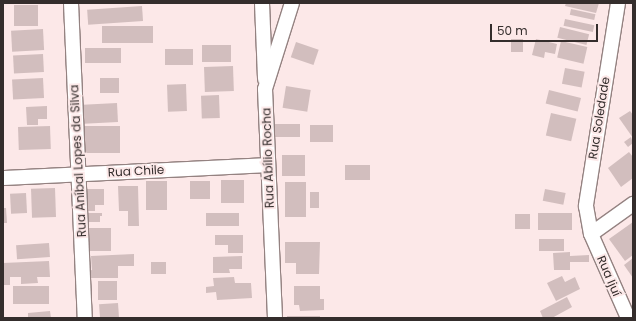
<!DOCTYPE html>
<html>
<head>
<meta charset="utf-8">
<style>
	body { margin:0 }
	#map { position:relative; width:636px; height:321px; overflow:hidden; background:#fce8e8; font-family:Poppins,sans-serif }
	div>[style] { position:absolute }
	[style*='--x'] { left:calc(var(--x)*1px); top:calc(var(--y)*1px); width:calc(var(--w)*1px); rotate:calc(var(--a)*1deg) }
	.building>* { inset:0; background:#d2bebe; transform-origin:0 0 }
	.roads { filter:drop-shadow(1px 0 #948281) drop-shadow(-1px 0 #948281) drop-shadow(0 1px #948281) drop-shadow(0 -1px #948281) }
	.minor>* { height:14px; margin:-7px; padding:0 7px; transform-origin:7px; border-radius:7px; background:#fff }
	span { translate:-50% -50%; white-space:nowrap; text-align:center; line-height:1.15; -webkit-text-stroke:4px #fce8e8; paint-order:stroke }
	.street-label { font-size:12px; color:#342d2c }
	.frame { position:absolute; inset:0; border:4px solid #342d2c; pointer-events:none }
	.scale { position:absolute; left:490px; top:24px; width:108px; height:18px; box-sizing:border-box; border:2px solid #342d2c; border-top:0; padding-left:5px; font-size:12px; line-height:14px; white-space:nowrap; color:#342d2c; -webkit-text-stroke:3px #fce8e8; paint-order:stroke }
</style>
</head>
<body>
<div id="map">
	<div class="building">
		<i style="clip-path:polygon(566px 3px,599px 3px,596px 13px,565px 6px)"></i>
		<i style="left:14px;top:5px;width:24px;height:21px"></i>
		<i style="left:142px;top:6px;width:15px;height:55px;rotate:86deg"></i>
		<i style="left:571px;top:9px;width:25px;height:6px;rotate:12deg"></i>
		<i style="left:565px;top:19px;width:30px;height:7px;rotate:12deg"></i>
		<i style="left:153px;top:26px;width:17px;height:51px;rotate:90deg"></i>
		<i style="left:560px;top:27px;width:30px;height:11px;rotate:14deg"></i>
		<i style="left:43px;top:29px;width:21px;height:32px;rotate:87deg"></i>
		<i style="left:511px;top:39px;width:12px;height:13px"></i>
		<i style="clip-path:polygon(536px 39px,557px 44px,555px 54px,545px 52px,544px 58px,532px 55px)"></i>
		<i style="left:561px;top:41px;width:27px;height:17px;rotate:13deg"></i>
		<i style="left:296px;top:42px;width:24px;height:16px;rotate:19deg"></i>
		<i style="left:231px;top:45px;width:17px;height:29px;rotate:90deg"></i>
		<i style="left:85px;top:48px;width:36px;height:15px"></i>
		<i style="left:193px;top:49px;width:16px;height:28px;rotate:90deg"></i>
		<i style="left:43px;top:54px;width:18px;height:30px;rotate:87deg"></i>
		<i style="left:233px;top:66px;width:25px;height:29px;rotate:88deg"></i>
		<i style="left:565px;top:68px;width:20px;height:16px;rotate:11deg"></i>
		<i style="left:43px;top:78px;width:20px;height:31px;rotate:87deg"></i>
		<i style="left:100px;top:78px;width:19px;height:15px"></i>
		<i style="left:186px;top:84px;width:27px;height:19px;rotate:88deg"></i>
		<i style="left:286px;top:86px;width:25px;height:22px;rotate:9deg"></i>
		<i style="left:549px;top:90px;width:33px;height:14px;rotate:14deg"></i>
		<i style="left:219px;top:95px;width:23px;height:18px;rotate:88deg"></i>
		<i style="left:117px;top:103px;width:19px;height:34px;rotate:87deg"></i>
		<i style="clip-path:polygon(47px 106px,47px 119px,38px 119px,38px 125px,27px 125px,26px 107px)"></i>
		<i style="clip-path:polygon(630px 111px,633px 115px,633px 138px,619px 118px)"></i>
		<i style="left:551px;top:113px;width:26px;height:23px;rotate:13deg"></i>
		<i style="left:275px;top:124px;width:25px;height:13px"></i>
		<i style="left:310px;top:125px;width:23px;height:17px"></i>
		<i style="left:50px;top:126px;width:23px;height:32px;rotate:88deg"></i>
		<i style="left:120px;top:126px;width:27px;height:37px;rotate:90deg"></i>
		<i style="clip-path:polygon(631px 137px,633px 143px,628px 147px,624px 142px)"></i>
		<i style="clip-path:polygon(629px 152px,633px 157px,633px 178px,621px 187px,608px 168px)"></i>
		<i style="left:282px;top:155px;width:23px;height:21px"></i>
		<i style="left:345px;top:165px;width:25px;height:15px"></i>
		<i style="left:221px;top:180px;width:23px;height:23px"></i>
		<i style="left:146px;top:181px;width:21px;height:29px"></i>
		<i style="left:190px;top:181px;width:20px;height:18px"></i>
		<i style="left:285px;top:182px;width:21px;height:35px"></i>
		<i style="clip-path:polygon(118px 186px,138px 186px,139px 226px,128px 226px,128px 211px,119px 211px)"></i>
		<i style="left:55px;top:188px;width:29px;height:24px;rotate:88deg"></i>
		<i style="clip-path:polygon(87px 189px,104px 189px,104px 205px,95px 205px,95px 211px,87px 211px)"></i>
		<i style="left:545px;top:189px;width:21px;height:12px;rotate:11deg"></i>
		<i style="left:310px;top:192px;width:9px;height:16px"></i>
		<i style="left:26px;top:193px;width:20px;height:16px;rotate:87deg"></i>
		<i style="clip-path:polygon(3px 208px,6px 208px,7px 223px,3px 223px)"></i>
		<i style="clip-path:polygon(87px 213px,102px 213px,102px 216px,100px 216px,100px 222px,87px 222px)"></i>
		<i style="left:206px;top:213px;width:33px;height:13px"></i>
		<i style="left:538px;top:213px;width:34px;height:17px"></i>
		<i style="left:515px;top:214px;width:15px;height:15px"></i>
		<i style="clip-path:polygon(633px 222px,633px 255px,625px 261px,609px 239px)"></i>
		<i style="left:111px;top:228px;width:23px;height:22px;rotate:90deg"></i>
		<i style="clip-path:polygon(215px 235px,243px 235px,243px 253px,228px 253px,228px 245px,215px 245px)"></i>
		<i style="left:539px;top:239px;width:25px;height:12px"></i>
		<i style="clip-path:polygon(285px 242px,320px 242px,319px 274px,296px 274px,296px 263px,285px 263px)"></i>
		<i style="left:49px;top:243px;width:14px;height:33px;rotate:86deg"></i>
		<i style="clip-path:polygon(570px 252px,570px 256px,589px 255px,589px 262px,570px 262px,570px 270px,554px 270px,553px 253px)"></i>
		<i style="clip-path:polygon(134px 254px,134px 266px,118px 266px,118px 278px,88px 278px,88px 271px,92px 270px,91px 256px)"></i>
		<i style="clip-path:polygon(242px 256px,242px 269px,229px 269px,230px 273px,213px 273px,213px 257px)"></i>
		<i style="clip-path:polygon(633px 258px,633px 278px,624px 265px)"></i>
		<i style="clip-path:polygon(49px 261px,50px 277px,37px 277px,38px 283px,21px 284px,21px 277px,10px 277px,10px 285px,3px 285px,3px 263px)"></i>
		<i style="left:166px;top:262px;width:12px;height:15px;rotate:90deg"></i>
		<i style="clip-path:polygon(562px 276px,565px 282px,575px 277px,580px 289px,556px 301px,547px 283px)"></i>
		<i style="clip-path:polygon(234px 277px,235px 283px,251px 283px,252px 298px,217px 300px,216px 292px,206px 293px,206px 287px,214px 286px,213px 278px)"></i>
		<i style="left:98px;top:281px;width:19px;height:19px"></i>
		<i style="left:49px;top:286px;width:18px;height:36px;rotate:90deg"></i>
		<i style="clip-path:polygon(294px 286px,320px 286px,320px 299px,324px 299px,324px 310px,300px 311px,299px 305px,294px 305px)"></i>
		<i style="clip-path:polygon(567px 297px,572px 307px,552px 318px,543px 318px,540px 311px)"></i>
		<i style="left:118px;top:303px;width:15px;height:19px;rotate:86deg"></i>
		<i style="clip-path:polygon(50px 311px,51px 318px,28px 318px,28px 313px)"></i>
		<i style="left:287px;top:316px;width:33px;height:2px"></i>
	</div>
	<div class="roads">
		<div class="minor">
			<i style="--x:71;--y:3;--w:315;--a:87.5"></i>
			<i style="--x:262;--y:3;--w:76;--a:87.7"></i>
			<i style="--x:618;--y:3;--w:206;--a:99"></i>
			<i style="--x:586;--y:206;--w:28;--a:80"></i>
			<i style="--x:591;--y:234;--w:92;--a:66.2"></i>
			<i style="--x:3;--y:178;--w:265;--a:-2.8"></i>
			<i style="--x:591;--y:234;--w:52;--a:-35.5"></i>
			<i style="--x:275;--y:318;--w:229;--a:-92.5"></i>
			<i style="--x:265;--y:89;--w:90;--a:-72.6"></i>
		</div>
	</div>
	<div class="street-label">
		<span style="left:599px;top:118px;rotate:-81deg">Rua Soledade</span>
		<span style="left:268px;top:158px;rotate:-92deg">Rua Abílio Rocha</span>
		<span style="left:78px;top:161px;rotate:-93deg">Rua Aníbal Lopes da Silva</span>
		<span style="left:136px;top:171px;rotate:-3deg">Rua Chile</span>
		<span style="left:609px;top:276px;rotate:67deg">Rua Ijuí</span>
	</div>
	<div class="frame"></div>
	<div class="scale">50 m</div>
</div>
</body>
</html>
